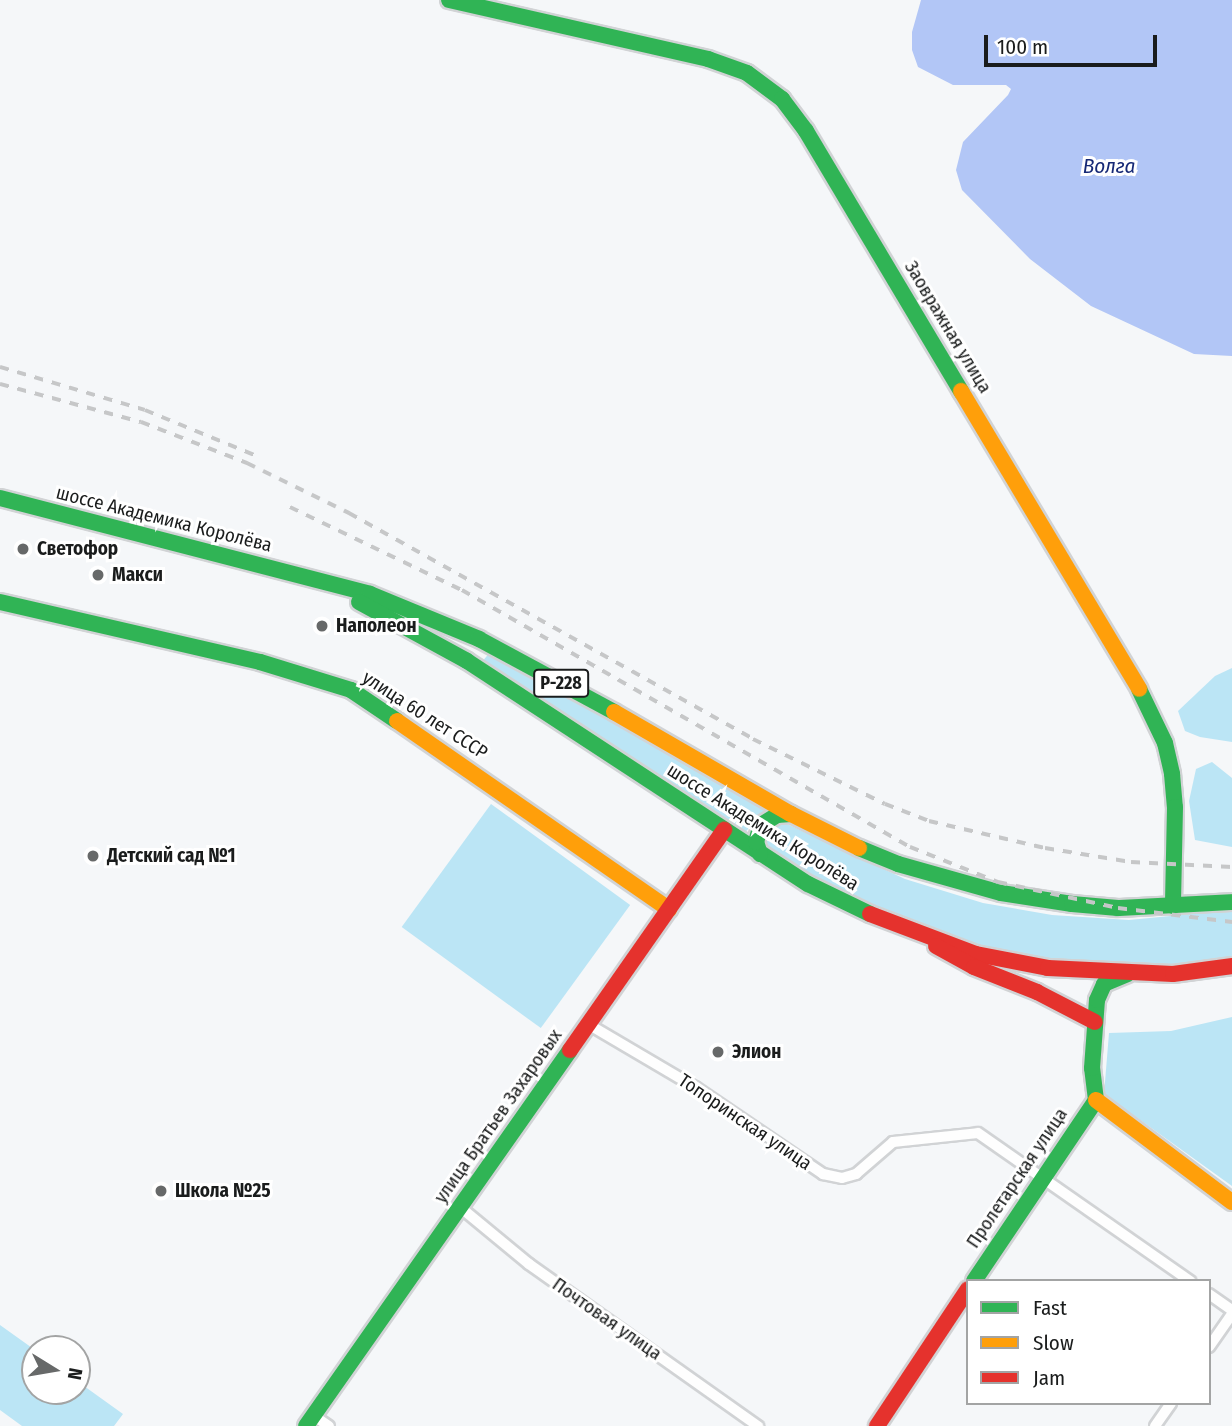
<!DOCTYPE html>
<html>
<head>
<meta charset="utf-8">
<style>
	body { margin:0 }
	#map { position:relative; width:1232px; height:1426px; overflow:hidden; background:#f5f7f9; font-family:"Fira Sans Condensed",sans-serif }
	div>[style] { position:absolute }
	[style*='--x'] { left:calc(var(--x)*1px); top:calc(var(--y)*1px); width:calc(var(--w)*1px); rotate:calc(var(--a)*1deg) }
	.green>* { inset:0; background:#bbe5f5; transform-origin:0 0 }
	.water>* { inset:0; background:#b2c6f6 }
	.roads { filter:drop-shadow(2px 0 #d1d3d5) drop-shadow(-2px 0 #d1d3d5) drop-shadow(0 2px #d1d3d5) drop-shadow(0 -2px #d1d3d5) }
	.street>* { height:10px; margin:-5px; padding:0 5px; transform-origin:5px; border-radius:5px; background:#fefefe }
	.fast>* { height:16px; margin:-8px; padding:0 8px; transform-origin:8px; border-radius:8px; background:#30b455 }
	.slow>* { height:16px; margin:-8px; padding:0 8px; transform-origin:8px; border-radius:8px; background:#ff9f0a }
	.jam>* { height:16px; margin:-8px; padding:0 8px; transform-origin:8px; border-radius:8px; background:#e5322d }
	.rail>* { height:3.5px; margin-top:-1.75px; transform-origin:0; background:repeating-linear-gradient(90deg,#c6c7c8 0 9px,transparent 0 18px) }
	.dots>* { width:19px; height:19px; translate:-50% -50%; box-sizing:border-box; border:4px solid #fff; border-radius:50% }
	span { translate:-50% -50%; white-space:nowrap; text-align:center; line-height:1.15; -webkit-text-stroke:6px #fff; paint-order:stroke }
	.shield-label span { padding:2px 5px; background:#fff; border:2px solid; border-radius:5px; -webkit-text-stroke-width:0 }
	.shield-label { font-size:18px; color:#1a1c1c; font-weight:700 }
	.street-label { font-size:19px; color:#1a1c1c }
	.poi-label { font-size:19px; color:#1a1c1c; font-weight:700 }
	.left { translate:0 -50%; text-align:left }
	.water-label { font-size:21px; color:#162976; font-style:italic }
	.legend { position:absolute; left:966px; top:1279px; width:245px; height:126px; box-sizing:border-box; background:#fff; border:2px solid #a3a4a4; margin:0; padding:9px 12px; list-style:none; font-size:21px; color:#1a1c1c }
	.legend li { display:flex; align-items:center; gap:14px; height:35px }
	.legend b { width:35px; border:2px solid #a3a4a4 }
	.north { position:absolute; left:21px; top:1335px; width:70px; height:70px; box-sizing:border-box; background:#fff; border:2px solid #a3a4a4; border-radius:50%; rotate:101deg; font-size:19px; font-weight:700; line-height:28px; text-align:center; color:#1a1c1c }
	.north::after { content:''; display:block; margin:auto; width:24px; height:32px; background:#676969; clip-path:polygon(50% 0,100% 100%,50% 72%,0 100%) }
	.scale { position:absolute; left:984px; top:35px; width:173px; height:32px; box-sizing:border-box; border:4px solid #1a1c1c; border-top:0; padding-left:9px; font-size:21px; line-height:24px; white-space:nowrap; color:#1a1c1c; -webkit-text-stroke:5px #fff; paint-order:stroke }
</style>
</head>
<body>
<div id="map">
	<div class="green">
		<i style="clip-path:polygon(490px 652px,776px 810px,753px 823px,743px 835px,482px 662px)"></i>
		<i style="clip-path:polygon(1232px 668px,1232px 742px,1200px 737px,1185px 731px,1178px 711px,1215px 676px)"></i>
		<i style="clip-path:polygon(1212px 762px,1232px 778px,1232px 847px,1195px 840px,1189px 801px,1196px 769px)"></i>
		<i style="left:491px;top:804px;width:172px;height:152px;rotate:36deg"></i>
		<i style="clip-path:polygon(774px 823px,785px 823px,905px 879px,983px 903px,1052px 915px,1129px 920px,1232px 910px,1232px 956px,1214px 961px,1153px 967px,1090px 967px,973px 947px,895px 918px,840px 893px,768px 848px,763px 841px,768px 828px)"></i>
		<i style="clip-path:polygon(1232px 1017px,1232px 1186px,1104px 1094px,1109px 1033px,1171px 1031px)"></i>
		<i style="clip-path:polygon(0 1325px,35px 1350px,35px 1391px,77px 1391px,77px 1381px,123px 1414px,114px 1426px,22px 1426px,0 1410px)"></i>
	</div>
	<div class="water">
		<i style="clip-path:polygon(921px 0,1232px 0,1232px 356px,1194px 354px,1091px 306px,1030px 259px,962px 190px,956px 170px,963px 142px,1008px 95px,1011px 89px,1006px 85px,953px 85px,918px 67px,912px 50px,912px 32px)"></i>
	</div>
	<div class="roads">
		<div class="street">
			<i style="--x:588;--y:1024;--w:124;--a:30.5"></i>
			<i style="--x:695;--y:1087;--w:155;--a:34.2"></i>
			<i style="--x:823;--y:1174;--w:19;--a:12"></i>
			<i style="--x:842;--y:1178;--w:15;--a:-16"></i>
			<i style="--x:856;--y:1174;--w:49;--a:-40.9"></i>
			<i style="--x:893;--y:1142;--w:85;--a:-6"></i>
			<i style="--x:978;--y:1133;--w:259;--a:34.9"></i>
			<i style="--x:460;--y:1207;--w:89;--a:39.6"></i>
			<i style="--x:529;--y:1264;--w:281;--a:35.3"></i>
			<i style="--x:1209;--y:1294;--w:28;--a:35"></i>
			<i style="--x:1209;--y:1347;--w:40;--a:-55.1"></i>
			<i style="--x:314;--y:1416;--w:18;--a:34"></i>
			<i style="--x:1155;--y:1426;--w:28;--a:-55"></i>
		</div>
		<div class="fast">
			<i style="--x:449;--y:0;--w:266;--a:12.8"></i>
			<i style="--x:708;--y:59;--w:41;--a:19.7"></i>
			<i style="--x:747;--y:73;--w:44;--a:36.6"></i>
			<i style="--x:782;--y:99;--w:40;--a:53"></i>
			<i style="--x:806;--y:131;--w:303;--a:59.2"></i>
			<i style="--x:0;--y:498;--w:382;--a:14.5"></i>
			<i style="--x:370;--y:594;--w:118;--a:22.4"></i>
			<i style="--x:479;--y:639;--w:153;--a:28.4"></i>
			<i style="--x:0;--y:602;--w:267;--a:13"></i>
			<i style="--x:260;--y:662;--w:95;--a:17.1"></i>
			<i style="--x:351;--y:690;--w:55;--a:34"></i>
			<i style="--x:359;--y:602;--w:123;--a:28.6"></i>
			<i style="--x:467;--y:661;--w:407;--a:33.2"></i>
			<i style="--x:808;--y:884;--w:69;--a:25.8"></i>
			<i style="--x:1139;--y:689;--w:60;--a:64.3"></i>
			<i style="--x:1165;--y:743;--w:32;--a:77"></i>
			<i style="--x:1172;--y:774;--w:33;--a:85"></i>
			<i style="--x:1175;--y:807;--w:99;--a:91.2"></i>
			<i style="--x:859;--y:848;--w:42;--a:22.3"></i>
			<i style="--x:898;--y:864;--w:107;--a:15.7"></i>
			<i style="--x:1001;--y:893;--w:72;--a:8.8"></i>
			<i style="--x:1072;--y:904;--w:46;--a:5"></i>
			<i style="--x:1118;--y:908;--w:114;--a:-3"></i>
			<i style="--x:760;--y:854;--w:13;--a:-108"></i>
			<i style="--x:756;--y:842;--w:18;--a:-74"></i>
			<i style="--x:761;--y:825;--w:19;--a:-32"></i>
			<i style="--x:777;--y:815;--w:14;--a:-4"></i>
			<i style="--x:1096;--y:1100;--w:32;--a:-97"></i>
			<i style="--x:1092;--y:1068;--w:68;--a:-85.8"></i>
			<i style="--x:1097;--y:1000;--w:17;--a:-66"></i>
			<i style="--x:1104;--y:984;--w:26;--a:-23"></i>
			<i style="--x:974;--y:1281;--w:218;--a:-56"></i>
			<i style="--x:306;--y:1426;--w:459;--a:-54.9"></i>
		</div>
		<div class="slow">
			<i style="--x:961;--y:391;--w:347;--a:59.1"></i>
			<i style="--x:614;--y:712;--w:204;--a:30"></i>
			<i style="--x:791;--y:814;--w:76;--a:26.6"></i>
			<i style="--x:397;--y:721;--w:331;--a:34.7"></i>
			<i style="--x:1096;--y:1100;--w:170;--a:36.9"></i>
		</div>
		<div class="jam">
			<i style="--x:870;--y:914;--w:113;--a:20.7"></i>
			<i style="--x:976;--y:954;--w:73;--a:11"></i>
			<i style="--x:1048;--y:968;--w:125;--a:2.7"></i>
			<i style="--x:1173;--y:974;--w:60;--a:-7.7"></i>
			<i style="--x:936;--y:946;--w:43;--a:28.9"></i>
			<i style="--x:974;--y:967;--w:68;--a:21.6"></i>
			<i style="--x:1037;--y:992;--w:65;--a:27.3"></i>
			<i style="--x:570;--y:1050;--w:269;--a:-55"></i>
			<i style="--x:877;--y:1426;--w:164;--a:-56.4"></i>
		</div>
	</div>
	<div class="rail">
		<i style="--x:0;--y:367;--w:151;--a:16.5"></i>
		<i style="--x:145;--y:410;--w:118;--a:22.4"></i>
		<i style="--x:0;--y:384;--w:146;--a:15.1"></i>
		<i style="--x:141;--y:422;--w:114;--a:21.1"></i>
		<i style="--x:247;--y:463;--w:114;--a:26.1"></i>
		<i style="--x:349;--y:513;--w:463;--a:29.2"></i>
		<i style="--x:753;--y:739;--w:147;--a:26.2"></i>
		<i style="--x:885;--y:804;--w:47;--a:21.1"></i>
		<i style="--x:929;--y:821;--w:119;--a:13.1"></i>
		<i style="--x:1045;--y:848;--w:87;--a:9.2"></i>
		<i style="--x:1131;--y:862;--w:101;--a:2.8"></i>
		<i style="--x:290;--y:507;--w:191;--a:25.8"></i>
		<i style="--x:462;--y:590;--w:516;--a:29.84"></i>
		<i style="--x:910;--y:847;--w:95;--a:21.7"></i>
		<i style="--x:998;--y:882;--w:123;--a:12.2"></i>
		<i style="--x:1118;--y:908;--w:115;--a:7"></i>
	</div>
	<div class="dots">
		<i style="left:23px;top:549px;background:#676969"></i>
		<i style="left:98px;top:575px;background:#676969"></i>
		<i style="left:322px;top:626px;background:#676969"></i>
		<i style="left:93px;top:856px;background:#676969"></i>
		<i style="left:718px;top:1052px;background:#676969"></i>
		<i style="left:161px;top:1191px;background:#676969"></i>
	</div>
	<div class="shield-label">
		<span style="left:561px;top:683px">Р-228</span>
	</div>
	<div class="street-label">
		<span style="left:948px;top:327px;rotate:59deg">Заовражная улица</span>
		<span style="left:164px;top:519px;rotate:14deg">шоссе Академика Королёва</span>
		<span style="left:425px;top:715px;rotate:33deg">улица 60 лет СССР</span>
		<span style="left:763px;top:827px;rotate:32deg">шоссе Академика Королёва</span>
		<span style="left:498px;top:1116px;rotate:-55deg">улица Братьев Захаровых</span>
		<span style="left:745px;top:1122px;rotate:34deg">Топоринская улица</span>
		<span style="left:1017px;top:1178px;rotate:-56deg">Пролетарская улица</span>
		<span style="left:607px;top:1319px;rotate:35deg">Почтовая улица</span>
	</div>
	<div class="poi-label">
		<span class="left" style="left:37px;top:549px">Светофор</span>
		<span class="left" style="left:112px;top:575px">Макси</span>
		<span class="left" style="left:336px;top:626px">Наполеон</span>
		<span class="left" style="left:107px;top:856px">Детский сад №1</span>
		<span class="left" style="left:732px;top:1052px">Элион</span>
		<span class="left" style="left:175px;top:1191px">Школа №25</span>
	</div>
	<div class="water-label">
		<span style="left:1109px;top:166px">Волга</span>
	</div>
	<ul class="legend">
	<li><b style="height:9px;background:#30b455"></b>Fast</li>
	<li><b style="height:9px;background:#ff9f0a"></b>Slow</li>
	<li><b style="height:9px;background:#e5322d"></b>Jam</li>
	</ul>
	<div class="north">N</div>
	<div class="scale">100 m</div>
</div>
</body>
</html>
